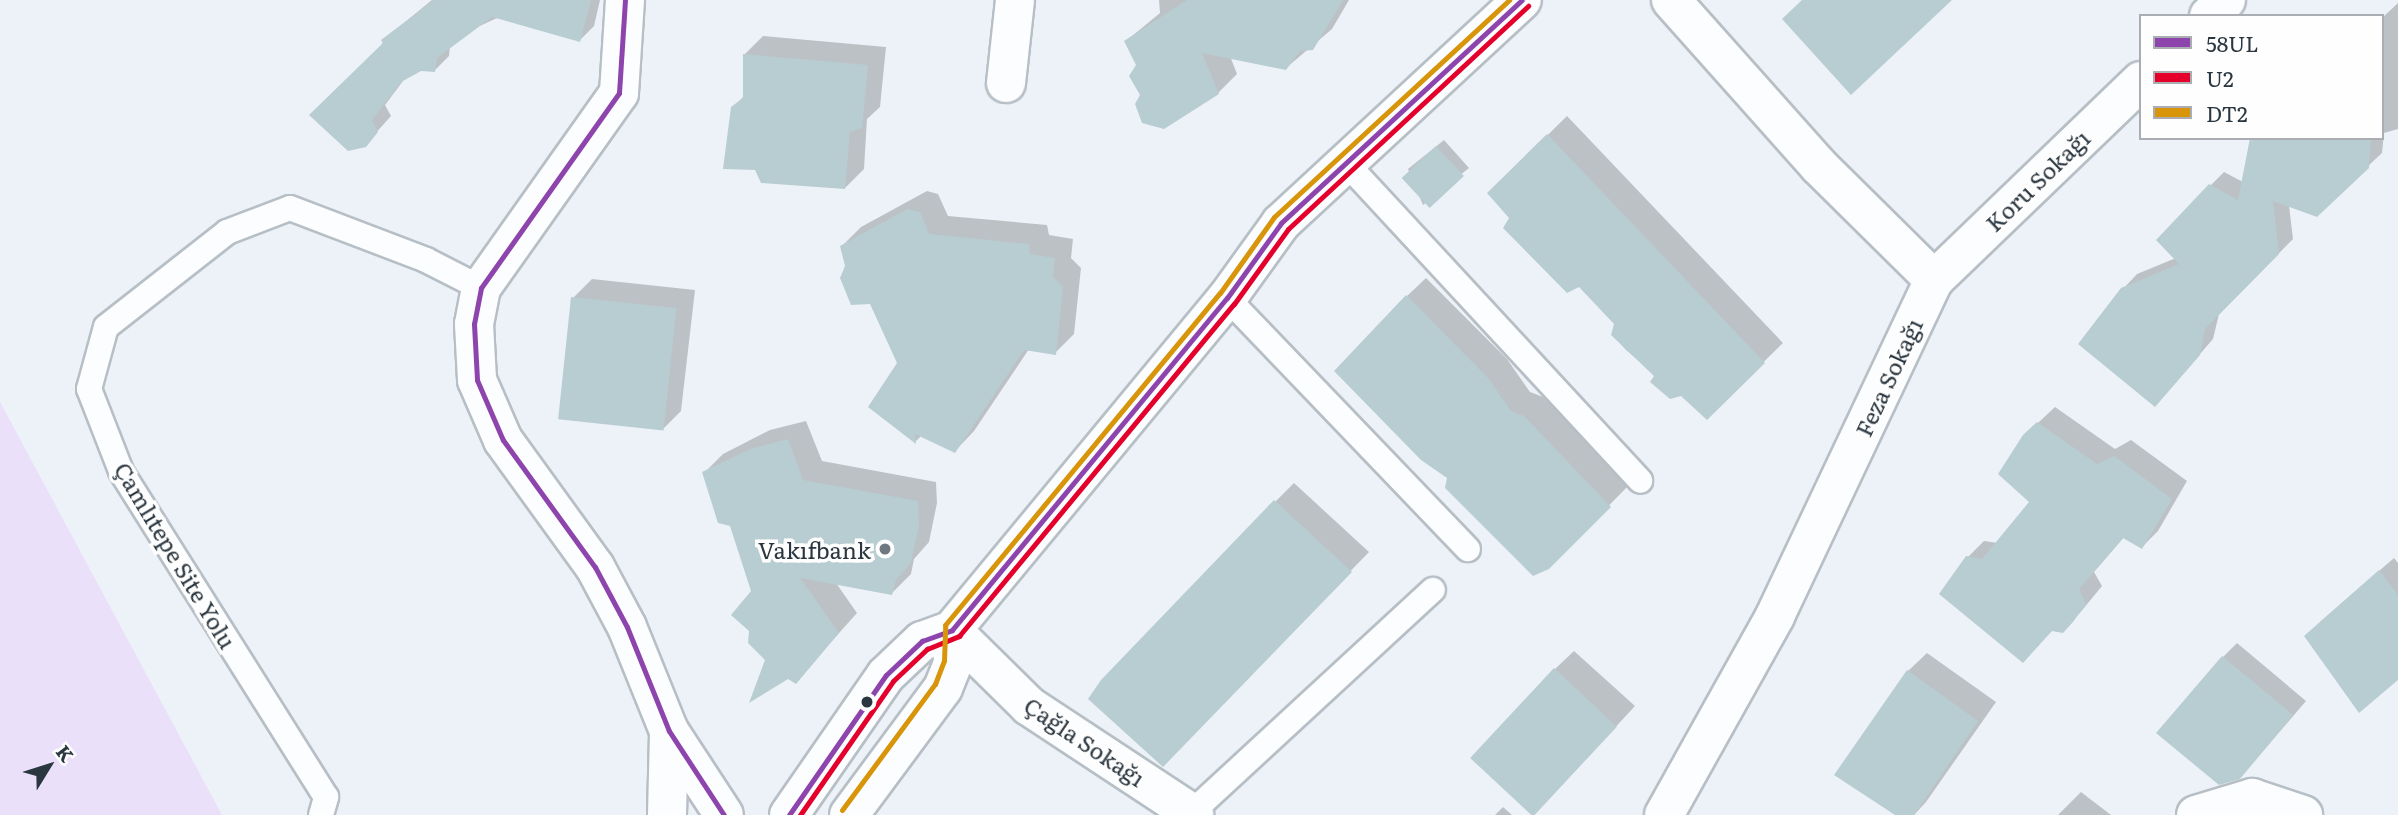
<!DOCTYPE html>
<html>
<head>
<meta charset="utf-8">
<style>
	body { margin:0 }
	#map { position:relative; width:2398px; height:815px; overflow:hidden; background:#ecf2f7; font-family:Literata,serif }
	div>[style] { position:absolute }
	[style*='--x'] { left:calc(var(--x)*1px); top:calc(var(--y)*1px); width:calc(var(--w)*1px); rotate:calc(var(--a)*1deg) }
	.green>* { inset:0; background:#eae0fa }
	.shadow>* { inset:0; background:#0003 }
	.building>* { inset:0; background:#b8cdd1; transform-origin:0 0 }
	.roads { filter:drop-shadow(2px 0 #b7bfc6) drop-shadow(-2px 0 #b7bfc6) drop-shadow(0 2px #b7bfc6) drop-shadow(0 -2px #b7bfc6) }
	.service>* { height:24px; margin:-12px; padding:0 12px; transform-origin:12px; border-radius:12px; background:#fcfdfe }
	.minor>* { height:38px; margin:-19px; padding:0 19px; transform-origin:19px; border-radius:19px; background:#fcfdfe }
	.tertiary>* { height:38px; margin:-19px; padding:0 19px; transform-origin:19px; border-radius:19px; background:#fcfdfe }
	.secondary>* { height:38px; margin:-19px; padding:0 19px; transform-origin:19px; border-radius:19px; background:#fcfdfe }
	.bus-1>* { height:5px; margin:-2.5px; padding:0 2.5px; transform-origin:2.5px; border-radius:2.5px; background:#8e44ad }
	.bus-2>* { height:5px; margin:-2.5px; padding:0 2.5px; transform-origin:2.5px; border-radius:2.5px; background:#e4002b }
	.bus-3>* { height:5px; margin:-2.5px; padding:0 2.5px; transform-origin:2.5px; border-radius:2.5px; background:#d8950a }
	.dots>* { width:19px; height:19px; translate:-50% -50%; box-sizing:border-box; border:4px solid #fefefe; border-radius:50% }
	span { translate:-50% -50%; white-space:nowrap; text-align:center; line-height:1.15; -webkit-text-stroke:7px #fefefe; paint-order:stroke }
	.street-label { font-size:23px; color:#2b3740 }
	.poi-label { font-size:23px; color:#2b3740 }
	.right { translate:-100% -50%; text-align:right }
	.legend { position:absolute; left:2139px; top:14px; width:245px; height:126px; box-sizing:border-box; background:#fefefe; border:2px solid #aaaeb2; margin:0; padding:9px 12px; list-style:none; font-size:21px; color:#2b3740 }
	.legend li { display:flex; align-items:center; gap:14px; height:35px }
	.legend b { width:35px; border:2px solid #aaaeb2 }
	.north { position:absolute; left:14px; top:731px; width:70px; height:70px; -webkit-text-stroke:5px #fefefe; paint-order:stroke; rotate:52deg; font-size:19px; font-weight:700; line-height:28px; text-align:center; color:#2b3740 }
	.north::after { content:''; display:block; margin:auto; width:24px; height:32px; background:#2b3740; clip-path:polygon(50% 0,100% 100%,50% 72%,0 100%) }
</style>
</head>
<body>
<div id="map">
	<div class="green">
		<i style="clip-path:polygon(0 402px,222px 815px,0 815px)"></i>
	</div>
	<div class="shadow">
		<i style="clip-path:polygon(432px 0,600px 0,594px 26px,580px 40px,510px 12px,469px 31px,450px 46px,449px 56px,435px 70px,420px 70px,406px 77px,385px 105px,391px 116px,365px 145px,383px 40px)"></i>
		<i style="clip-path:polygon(1159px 0,1349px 0,1332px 29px,1286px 68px,1230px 56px,1237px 74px,1218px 93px,1142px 95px,1138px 65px,1126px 41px,1160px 13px)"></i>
		<i style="clip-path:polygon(2398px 3px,2398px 129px,2384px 133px,2382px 153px,2367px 167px,2289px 205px,2293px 239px,2219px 314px,2213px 339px,2168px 391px,2123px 289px,2137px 274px,2176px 258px,2210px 186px,2224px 172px,2243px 182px,2252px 138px,2382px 138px,2382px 18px)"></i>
		<i style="clip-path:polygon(763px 36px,886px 47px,880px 107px,867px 119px,864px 169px,845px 188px,732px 108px,744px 96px,744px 55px)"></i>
		<i style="clip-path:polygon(1567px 116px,1783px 343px,1707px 417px,1626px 350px,1613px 335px,1616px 323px,1489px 193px)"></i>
		<i style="clip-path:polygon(1444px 140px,1469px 168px,1423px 205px,1408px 169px)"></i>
		<i style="clip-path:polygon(927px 191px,938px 194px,948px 216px,1047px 225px,1049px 235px,1073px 239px,1071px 258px,1081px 268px,1074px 334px,1055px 353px,1029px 349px,974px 431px,955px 451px,922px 435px,915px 442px,899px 363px,872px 302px,847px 266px,842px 246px,861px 227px)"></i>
		<i style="clip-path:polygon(1426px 278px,1507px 359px,1530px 392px,1543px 397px,1628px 486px,1548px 568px,1449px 478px,1407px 296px)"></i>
		<i style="clip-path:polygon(592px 279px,695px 290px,681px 411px,662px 430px,573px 298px)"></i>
		<i style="clip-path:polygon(2055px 407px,2115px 449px,2131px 440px,2187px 481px,2158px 531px,2142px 547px,2125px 536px,2094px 572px,2102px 586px,2079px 614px,1967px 558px,1984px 541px,1998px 543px,2032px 501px,2024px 436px)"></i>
		<i style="clip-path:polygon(806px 421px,822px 461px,936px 482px,937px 503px,929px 542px,914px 559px,911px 574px,892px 593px,836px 583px,857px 613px,795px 682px,767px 659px,753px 591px,732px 524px,704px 473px,723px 454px,770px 430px)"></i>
		<i style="clip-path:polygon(1294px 483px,1369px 552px,1181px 746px,1275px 502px)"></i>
		<i style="clip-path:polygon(2394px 558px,2398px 563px,2398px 678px,2320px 622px)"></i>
		<i style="clip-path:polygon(2237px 643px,2306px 701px,2253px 763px,2223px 657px)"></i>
		<i style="clip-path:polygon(1574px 651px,1635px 706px,1536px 813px,1555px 669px)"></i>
		<i style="clip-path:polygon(1927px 653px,1996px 702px,1926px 802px,1914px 815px,1898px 815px,1908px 671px)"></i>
		<i style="clip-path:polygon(2081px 792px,2111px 815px,2058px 815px)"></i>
		<i style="clip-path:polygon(1503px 807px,1512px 815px,1495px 815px)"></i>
	</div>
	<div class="building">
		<i style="clip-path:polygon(434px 0,591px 0,580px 42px,492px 17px,437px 58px,435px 72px,421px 71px,401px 82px,372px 120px,378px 132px,366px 147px,348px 151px,309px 115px,383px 43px,381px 40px)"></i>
		<i style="clip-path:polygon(1187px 0,1343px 0,1313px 50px,1300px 51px,1286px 70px,1202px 53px,1219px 94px,1164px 129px,1142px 123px,1135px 104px,1140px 95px,1129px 76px,1136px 65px,1124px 41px)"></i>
		<i style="clip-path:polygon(1802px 0,1952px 0,1851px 95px,1782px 19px)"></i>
		<i style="clip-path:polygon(743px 54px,868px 65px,862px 128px,850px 132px,845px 189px,761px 183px,755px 170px,723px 169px,731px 107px,743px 98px)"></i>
		<i style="clip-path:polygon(1547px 134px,1765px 363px,1707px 420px,1681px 396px,1670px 399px,1650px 382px,1654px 376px,1611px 335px,1614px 324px,1579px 287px,1567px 293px,1503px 228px,1509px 218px,1487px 193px)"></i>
		<i style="clip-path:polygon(2250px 138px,2371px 138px,2369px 168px,2317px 217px,2273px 201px,2279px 254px,2205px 329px,2200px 355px,2155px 407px,2078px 344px,2121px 288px,2179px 264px,2156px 240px,2209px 184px,2238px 200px)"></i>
		<i style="left:1436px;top:146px;width:41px;height:47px;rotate:47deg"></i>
		<i style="clip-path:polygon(907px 209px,920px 212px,929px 234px,1029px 244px,1030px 254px,1055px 258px,1053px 277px,1063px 287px,1056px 355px,1024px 350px,955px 453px,915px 434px,916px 444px,868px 407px,897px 363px,870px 304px,851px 305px,840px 278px,845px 266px,840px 246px)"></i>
		<i style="clip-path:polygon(1406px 295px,1488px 378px,1511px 411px,1524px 416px,1611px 507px,1549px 569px,1533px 576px,1445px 488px,1447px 478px,1421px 460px,1334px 371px)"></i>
		<i style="left:571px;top:297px;width:106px;height:123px;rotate:6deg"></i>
		<i style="clip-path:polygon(2037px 422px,2097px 464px,2114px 456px,2172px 499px,2142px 549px,2123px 538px,2079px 589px,2086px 604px,2073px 622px,2063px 633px,2052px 631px,2023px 663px,1939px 594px,1966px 556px,1982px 559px,2029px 502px,1998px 474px,2023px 435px)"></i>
		<i style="clip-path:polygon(788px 439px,803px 480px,918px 501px,919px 524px,911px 563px,896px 580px,892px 595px,800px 578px,839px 633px,796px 684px,788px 679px,749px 703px,765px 660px,748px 643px,749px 631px,731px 615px,751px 591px,730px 526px,718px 523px,702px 472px,750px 449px)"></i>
		<i style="clip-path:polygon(1274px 500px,1352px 572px,1163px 767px,1088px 699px,1101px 680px)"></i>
		<i style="clip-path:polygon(2379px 570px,2398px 595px,2398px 680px,2359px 713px,2304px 636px)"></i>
		<i style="clip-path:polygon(2222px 656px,2293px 715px,2240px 779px,2219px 785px,2156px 733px)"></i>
		<i style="left:1554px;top:668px;width:86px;height:123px;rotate:43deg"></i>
		<i style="clip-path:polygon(1907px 670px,1978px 721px,1914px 815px,1895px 815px,1834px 775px)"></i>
	</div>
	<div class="roads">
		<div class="service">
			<i style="--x:1346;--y:163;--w:433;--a:47.2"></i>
			<i style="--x:1227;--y:298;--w:348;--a:46.2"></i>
			<i style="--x:1191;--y:813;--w:329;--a:-42.7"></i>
			<i style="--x:321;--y:815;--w:19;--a:-74"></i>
			<i style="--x:326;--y:797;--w:385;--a:-122.2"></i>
			<i style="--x:121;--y:471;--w:88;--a:-111.3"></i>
			<i style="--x:89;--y:389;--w:64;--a:-74.7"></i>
			<i style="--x:106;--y:327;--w:154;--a:-38.1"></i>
			<i style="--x:227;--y:232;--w:67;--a:-20.9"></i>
			<i style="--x:290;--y:208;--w:146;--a:20.9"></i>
			<i style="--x:426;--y:260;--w:62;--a:27"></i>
		</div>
		<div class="minor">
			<i style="--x:1671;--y:0;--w:222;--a:48.3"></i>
			<i style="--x:1819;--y:166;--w:162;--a:44.7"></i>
			<i style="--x:2209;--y:16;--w:23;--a:-43"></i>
			<i style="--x:1006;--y:83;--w:83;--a:-83.8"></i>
			<i style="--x:952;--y:630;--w:108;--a:44.6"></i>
			<i style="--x:1029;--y:706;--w:198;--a:33.4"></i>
			<i style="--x:1664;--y:815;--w:228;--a:-60.8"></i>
			<i style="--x:1775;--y:616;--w:372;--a:-64.7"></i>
			<i style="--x:1934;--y:280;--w:287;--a:-43.9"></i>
			<i style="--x:2196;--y:815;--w:59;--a:-16.9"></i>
			<i style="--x:2252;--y:798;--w:54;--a:18.4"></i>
		</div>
		<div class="tertiary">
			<i style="--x:625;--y:0;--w:93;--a:93.7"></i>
			<i style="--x:619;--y:93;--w:239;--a:125.3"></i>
			<i style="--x:481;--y:288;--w:37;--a:101"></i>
			<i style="--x:474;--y:324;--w:56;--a:86.9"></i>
			<i style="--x:477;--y:380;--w:65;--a:66.6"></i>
			<i style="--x:503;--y:440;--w:157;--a:54.1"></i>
			<i style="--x:595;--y:567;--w:68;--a:61.9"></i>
			<i style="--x:627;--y:627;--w:112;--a:68"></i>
			<i style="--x:669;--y:731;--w:100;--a:56.8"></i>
			<i style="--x:667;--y:815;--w:84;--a:-88.6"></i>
		</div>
		<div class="secondary">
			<i style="--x:789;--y:815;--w:170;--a:-55.3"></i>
			<i style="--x:886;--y:675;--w:50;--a:-43.4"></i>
			<i style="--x:922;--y:641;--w:32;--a:-20"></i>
			<i style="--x:952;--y:630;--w:431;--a:-50.4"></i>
			<i style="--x:1227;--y:298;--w:92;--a:-54.2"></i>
			<i style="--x:1281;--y:223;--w:328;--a:-42.8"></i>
			<i style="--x:849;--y:815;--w:158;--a:-53.5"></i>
			<i style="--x:943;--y:688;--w:27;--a:-68"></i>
			<i style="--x:953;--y:663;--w:33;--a:-92"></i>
		</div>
	</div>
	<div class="bus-1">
		<i style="--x:625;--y:0;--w:93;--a:93.7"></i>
		<i style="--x:619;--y:93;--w:239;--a:125.3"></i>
		<i style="--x:481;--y:288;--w:37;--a:101"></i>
		<i style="--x:474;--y:324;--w:56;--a:86.9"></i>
		<i style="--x:477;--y:380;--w:65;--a:66.6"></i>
		<i style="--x:503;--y:440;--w:157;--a:54.1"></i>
		<i style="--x:595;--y:567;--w:68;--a:61.9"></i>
		<i style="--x:627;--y:627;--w:112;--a:68"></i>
		<i style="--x:669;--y:731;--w:100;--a:56.8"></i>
		<i style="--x:789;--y:815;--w:170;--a:-55.3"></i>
		<i style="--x:886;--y:675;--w:50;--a:-43.4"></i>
		<i style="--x:922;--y:641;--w:32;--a:-20"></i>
		<i style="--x:952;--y:630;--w:431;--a:-50.4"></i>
		<i style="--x:1227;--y:298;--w:92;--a:-54.2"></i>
		<i style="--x:1281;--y:223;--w:328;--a:-42.8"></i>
	</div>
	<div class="bus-2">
		<i style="--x:800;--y:815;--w:163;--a:-55.2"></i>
		<i style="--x:893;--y:681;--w:47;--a:-43.3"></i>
		<i style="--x:927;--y:649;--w:35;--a:-22"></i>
		<i style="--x:959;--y:636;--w:431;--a:-50.4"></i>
		<i style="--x:1234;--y:304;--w:92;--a:-54.2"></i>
		<i style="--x:1288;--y:229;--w:328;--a:-42.9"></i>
	</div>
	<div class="bus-3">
		<i style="--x:842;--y:810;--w:157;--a:-53.6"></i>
		<i style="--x:935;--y:684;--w:25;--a:-69"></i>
		<i style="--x:944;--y:661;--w:36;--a:-88"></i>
		<i style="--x:945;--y:625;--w:431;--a:-50.4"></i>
		<i style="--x:1220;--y:293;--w:93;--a:-54.6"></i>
		<i style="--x:1274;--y:217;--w:320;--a:-42.7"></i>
	</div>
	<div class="dots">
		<i style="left:885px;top:549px;background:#6f7880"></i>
		<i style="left:867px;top:702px;background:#2b3740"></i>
	</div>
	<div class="street-label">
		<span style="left:2037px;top:180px;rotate:-44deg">Koru Sokağı</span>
		<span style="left:1888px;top:377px;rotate:-65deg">Feza Sokağı</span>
		<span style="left:176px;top:555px;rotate:59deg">Çamlıtepe Site Yolu</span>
		<span style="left:1085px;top:741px;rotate:34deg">Çağla Sokağı</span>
	</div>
	<div class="poi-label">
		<span class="right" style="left:871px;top:549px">Vakıfbank</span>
	</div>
	<ul class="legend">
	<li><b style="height:9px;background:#8e44ad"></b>58UL</li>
	<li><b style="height:9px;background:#e4002b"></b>U2</li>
	<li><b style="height:9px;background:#d8950a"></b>DT2</li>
	</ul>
	<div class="north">K</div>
</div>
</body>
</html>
